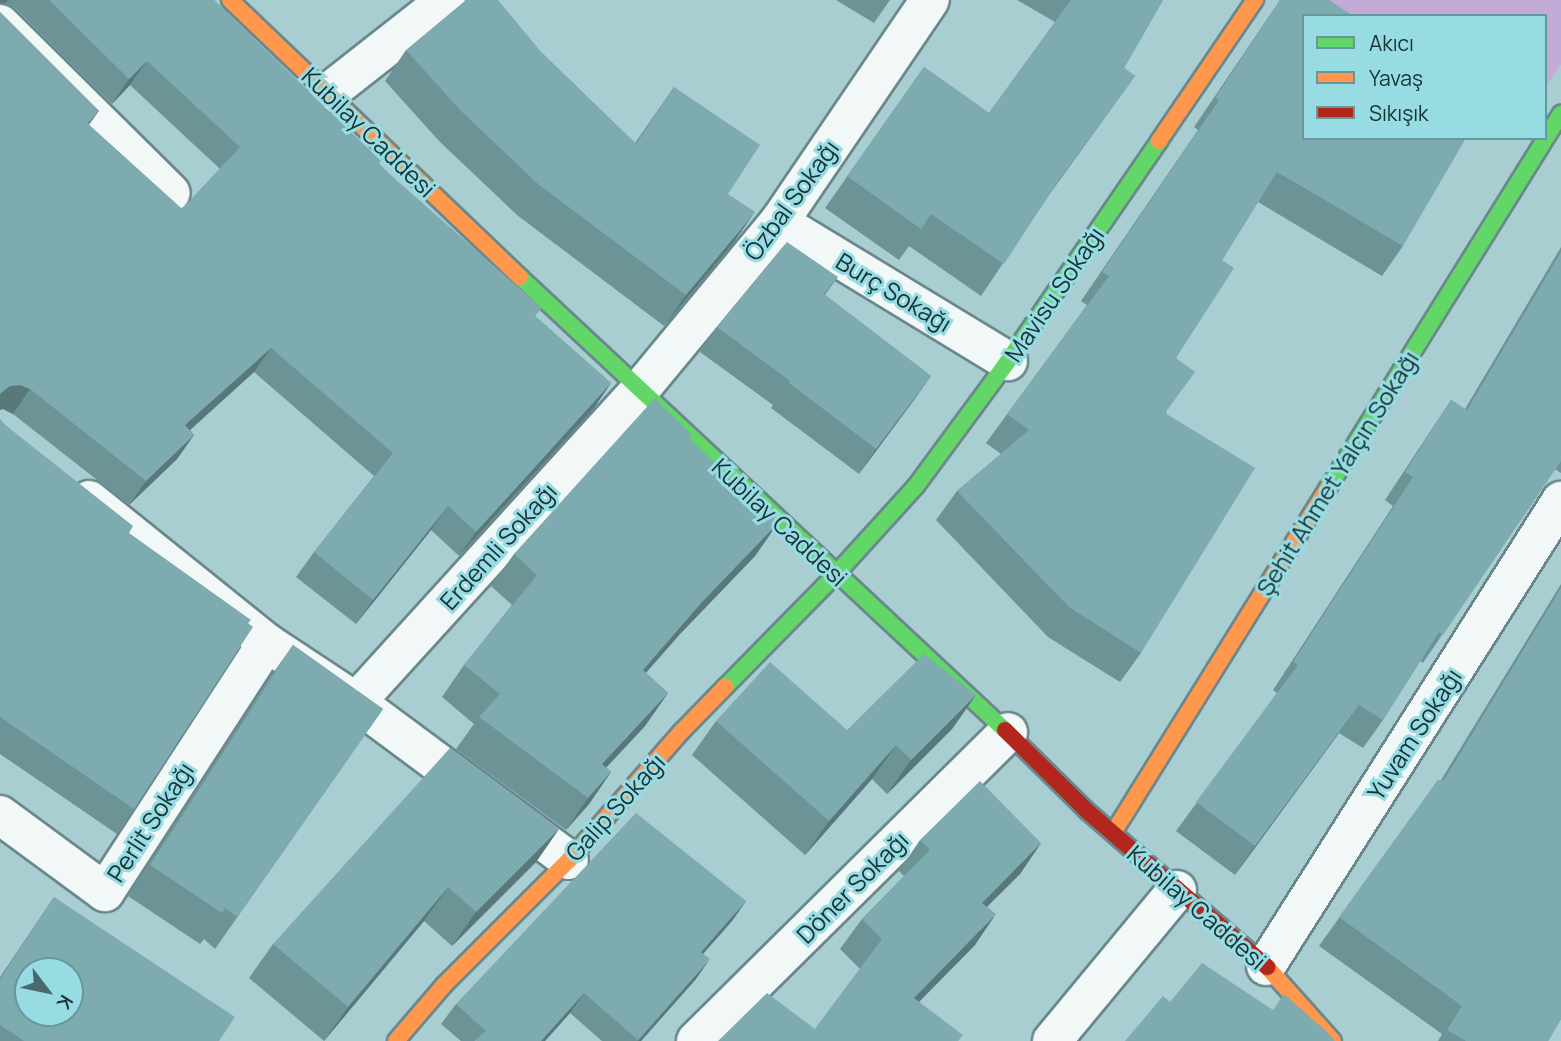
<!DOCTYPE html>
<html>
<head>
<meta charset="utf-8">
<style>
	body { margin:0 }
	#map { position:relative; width:1561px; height:1041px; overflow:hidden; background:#a9ced2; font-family:Manrope,sans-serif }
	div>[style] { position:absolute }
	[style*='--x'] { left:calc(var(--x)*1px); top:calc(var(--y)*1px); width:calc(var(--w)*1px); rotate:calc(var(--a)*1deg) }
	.green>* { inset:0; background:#c2abd7 }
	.roads { filter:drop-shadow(2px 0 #6a888c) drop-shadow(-2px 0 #6a888c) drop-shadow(0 2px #6a888c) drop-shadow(0 -2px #6a888c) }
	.street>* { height:38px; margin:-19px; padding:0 19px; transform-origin:19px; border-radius:19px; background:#f2f8f8 }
	.fast>* { height:16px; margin:-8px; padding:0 8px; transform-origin:8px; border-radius:8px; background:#63d668 }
	.slow>* { height:16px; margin:-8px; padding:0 8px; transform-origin:8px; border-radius:8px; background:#ff974d }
	.jam>* { height:16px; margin:-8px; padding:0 8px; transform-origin:8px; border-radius:8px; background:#b3261e }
	.wall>* { inset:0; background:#6c9396 }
	.shaded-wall>* { inset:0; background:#58787a }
	.building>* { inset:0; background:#7eabaf }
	span { translate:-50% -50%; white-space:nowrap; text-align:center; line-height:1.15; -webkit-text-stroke:6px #98dce3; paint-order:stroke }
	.street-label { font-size:24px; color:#173336 }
	.legend { position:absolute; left:1302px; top:14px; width:245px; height:126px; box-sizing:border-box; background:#98dce3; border:2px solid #64989e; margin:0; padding:9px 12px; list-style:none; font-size:21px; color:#173336 }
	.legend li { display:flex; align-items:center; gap:14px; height:35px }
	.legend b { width:35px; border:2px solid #64989e }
	.north { position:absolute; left:14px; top:957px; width:70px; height:70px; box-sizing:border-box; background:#98dce3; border:2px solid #64989e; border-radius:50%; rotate:122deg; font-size:19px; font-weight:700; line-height:28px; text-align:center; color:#173336 }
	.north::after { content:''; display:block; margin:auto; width:24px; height:32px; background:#4a696d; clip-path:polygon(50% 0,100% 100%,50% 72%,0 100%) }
</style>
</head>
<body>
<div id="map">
	<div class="green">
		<i style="clip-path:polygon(1291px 0,1561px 0,1561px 64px,1545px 88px,1545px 16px,1314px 16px)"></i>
	</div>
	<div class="roads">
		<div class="street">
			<i style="--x:0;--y:24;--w:240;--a:44.7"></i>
			<i style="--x:328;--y:93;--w:150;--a:-38.2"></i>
			<i style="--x:779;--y:222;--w:268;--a:31.3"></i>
			<i style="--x:89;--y:500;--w:228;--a:38.8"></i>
			<i style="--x:267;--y:643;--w:107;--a:33.5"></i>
			<i style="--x:356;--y:702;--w:265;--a:36.6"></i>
			<i style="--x:356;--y:702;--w:420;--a:-47.7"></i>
			<i style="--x:639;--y:391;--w:219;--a:-50.4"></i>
			<i style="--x:779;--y:222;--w:268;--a:-55.8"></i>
			<i style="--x:0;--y:815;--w:130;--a:36.3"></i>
			<i style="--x:105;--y:892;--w:297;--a:-57"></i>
			<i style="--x:1266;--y:966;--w:551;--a:-57.61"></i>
			<i style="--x:696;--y:1041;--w:439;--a:-44.7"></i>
			<i style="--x:1052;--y:1041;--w:196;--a:-50.4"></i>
		</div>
		<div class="fast">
			<i style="--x:520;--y:277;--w:664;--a:43.05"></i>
			<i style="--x:1328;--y:488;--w:441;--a:-58.1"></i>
			<i style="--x:725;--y:687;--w:158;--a:-45.5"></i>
			<i style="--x:836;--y:574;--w:119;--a:-47.7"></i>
			<i style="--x:916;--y:486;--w:155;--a:-53.6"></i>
			<i style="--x:1008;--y:361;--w:267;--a:-55.5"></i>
		</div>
		<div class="slow">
			<i style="--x:230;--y:0;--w:401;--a:43.7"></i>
			<i style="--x:1159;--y:141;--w:171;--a:-55.8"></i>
			<i style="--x:1113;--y:833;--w:407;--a:-58.1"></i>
			<i style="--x:1267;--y:967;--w:99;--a:48.3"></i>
			<i style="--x:396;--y:1041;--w:74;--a:-49.4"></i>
			<i style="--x:444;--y:985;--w:177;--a:-45"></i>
			<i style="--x:569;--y:860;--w:171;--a:-48.8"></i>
			<i style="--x:682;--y:731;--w:62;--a:-45.7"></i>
		</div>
		<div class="jam">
			<i style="--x:1005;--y:730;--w:114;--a:44.6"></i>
			<i style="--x:1086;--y:810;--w:240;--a:40.9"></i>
		</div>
	</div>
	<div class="wall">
		<i style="clip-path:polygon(0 0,214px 0,379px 164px,536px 317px,611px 383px,594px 408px,459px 556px,431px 530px,356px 624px,296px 577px,314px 552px,374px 476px,254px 372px,190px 430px,194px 435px,177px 459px,129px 505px,13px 414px,3px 409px,0 410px,0 12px,99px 111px,89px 125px,182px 209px,220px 169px,130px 85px,112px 104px,15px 8px)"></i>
		<i style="clip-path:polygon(836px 0,890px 0,874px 23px)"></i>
		<i style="clip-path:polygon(1017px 0,1163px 0,1124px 68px,1135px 76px,1049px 195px,981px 296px,909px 246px,899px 260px,825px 208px,924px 67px,989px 113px,1055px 22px)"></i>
		<i style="clip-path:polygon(1280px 0,1329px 0,1403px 246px,1382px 276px,1258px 202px,1222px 260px,1176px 358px,1166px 413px,1141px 653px,1120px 682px,1048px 637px,936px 520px,957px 491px,1001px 454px,986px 443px,1087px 305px,1081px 301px,1198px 130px,1194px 127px)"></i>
		<i style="clip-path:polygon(406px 50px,542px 53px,635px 143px,674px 87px,728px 194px,734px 242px,664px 326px,517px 215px,440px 142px,385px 81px)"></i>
		<i style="clip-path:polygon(1561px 247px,1561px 473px,1555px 469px,1423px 663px,1420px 661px,1383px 720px,1363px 748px,1339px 733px,1235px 875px,1176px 831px,1277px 693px,1273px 690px,1393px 506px,1385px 500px,1451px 400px,1465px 409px)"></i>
		<i style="clip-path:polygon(838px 277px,825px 295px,931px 376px,859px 474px,771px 408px,773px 405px,700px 352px,717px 327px)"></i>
		<i style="clip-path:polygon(0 419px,4px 424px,129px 533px,134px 809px,117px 834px,0 754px)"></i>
		<i style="clip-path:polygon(689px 439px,778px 523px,755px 556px,680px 634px,646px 673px,668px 693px,645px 726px,606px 768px,611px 772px,589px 804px,566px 830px,456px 749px,474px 724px,442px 697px,464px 665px,512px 605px,491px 586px,514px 554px)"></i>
		<i style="clip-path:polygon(1561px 584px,1561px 1019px,1548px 1041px,1438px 1041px,1442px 1034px,1319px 946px,1438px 780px,1441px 780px)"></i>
		<i style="clip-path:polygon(293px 645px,383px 709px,215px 949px,204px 939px,200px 944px,128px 896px,271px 676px)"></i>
		<i style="clip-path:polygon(976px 695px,952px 729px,887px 794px,872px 779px,805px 855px,692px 755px,716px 721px,847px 730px)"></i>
		<i style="clip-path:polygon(559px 829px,536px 862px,452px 946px,424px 921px,324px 1041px,249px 978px,273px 944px)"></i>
		<i style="clip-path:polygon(920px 840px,1041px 843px,1020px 874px,987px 907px,975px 945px,919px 1002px,815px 1029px,860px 969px,840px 949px,862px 919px,904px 876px,899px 871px)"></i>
		<i style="clip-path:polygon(54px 897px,219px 1041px,0 1041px,0 977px)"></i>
		<i style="clip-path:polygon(746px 901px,732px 921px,703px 954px,696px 979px,641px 1041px,602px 1041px,570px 1013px,545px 1041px,461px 1041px,441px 1024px,456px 1004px)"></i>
	</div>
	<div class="shaded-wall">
		<i style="clip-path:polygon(0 0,8px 0,6px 3px,0 3px)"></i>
		<i style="clip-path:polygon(147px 61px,130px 85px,112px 104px,129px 79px)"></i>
		<i style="clip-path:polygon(755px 212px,734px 242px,664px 326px,686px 295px)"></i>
		<i style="clip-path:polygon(271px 348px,254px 372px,168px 450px,185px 425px)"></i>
		<i style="clip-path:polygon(931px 376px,914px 400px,859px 474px,876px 449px)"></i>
		<i style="clip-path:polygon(611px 383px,594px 408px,459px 556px,476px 532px)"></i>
		<i style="clip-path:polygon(20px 385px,30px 389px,13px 414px,3px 409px,0 410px,0 393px,10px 386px)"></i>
		<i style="clip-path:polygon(194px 435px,177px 459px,129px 505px,146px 481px)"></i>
		<i style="clip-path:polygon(448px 506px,431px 530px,356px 624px,373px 600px)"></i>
		<i style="clip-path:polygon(778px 523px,755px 556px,680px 634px,620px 702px,643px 670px,702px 602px)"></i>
		<i style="clip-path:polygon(668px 693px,645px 726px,582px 793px,602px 764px)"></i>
		<i style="clip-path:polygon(976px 695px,952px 729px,887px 794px,911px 760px)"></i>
		<i style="clip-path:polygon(1359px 705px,1339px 733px,1235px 875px,1255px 846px)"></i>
		<i style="clip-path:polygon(896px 745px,872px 779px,805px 855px,829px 821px)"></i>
		<i style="clip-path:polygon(611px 772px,589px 804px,566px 830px,588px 798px)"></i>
		<i style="clip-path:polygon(559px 829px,536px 862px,452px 946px,476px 912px)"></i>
		<i style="clip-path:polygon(1041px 843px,1020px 874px,960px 933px,982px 903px)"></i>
		<i style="clip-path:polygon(448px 887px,424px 921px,324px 1041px,348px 1007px)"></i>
		<i style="clip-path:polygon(746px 901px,732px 921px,687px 972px,701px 952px)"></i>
		<i style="clip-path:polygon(996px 914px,975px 945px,892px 1029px,914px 998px)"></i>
		<i style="clip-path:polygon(710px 959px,696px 979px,641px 1041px,638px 1041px)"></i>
		<i style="clip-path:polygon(584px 993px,570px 1013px,545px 1041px,541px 1041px)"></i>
	</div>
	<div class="building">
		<i style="clip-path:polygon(49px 0,214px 0,381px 161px,378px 164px,542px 308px,535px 316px,611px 383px,476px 532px,448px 506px,373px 600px,314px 552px,393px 453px,271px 348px,185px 425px,194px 435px,146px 481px,30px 389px,20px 385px,10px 386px,0 394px,0 12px,99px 111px,87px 123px,182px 209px,240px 147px,147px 61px,129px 79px)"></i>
		<i style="clip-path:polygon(466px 0,498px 0,542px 53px,636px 144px,674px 87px,760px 145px,728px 194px,755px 212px,686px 295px,538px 184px,461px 111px,406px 50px)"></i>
		<i style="clip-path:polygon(1071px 0,1163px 0,1124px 68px,1135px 76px,1056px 184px,1004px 264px,931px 214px,921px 229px,847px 176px,924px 67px,989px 113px)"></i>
		<i style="clip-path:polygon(1280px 0,1329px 0,1353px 16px,1304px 16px,1304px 138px,1466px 138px,1403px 246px,1277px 172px,1222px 260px,1234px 268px,1176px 358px,1195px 372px,1165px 413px,1255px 468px,1141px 653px,1069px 607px,957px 491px,1029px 430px,1007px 414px,1109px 276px,1102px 272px,1219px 100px,1215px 98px)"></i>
		<i style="clip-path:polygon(787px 242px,838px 277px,824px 294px,931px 376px,876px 449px,789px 383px,790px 381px,717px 327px)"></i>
		<i style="clip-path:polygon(1561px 252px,1561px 461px,1443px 635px,1439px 632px,1383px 720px,1359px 705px,1255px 846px,1196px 802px,1298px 665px,1293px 662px,1413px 477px,1405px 472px,1451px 400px,1467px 410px)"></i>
		<i style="clip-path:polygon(655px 398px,692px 435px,689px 438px,778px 523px,702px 602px,643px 670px,668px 693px,602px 764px,611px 772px,588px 798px,479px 717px,500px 694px,464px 665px,537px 575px,514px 554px)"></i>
		<i style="clip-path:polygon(0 419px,4px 424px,133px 526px,129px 533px,251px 620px,248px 623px,253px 627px,134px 809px,0 717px)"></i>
		<i style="clip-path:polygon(1561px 588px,1561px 1019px,1548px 1041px,1466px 1041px,1447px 1030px,1462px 1006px,1339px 917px,1438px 780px,1444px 780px)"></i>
		<i style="clip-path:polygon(293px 645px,383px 709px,237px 917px,225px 908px,222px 913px,150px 865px)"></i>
		<i style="clip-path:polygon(924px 654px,976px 695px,911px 760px,896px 745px,829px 821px,716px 721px,770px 662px,847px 730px)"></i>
		<i style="clip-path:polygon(450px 748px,559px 829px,476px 912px,448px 887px,348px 1007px,273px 944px)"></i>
		<i style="clip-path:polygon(980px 781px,1041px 843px,982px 903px,996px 914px,914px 998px,963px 1035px,958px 1041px,718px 1041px,767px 993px,815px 1029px,882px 939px,862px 919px,930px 850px,920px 840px)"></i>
		<i style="clip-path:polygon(636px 813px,746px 901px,701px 952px,710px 959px,638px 1040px,584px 993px,541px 1041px,474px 1041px,486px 1031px,456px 1004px)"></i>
		<i style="clip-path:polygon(evenodd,54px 897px,235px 1017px,219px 1041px,24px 1041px,0 1025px,0 979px,54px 897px,28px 971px,70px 971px,70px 1013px,28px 1013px,28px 971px)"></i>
		<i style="clip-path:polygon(1202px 963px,1273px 1010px,1284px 994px,1326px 1031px,1335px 1041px,1125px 1041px,1163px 996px,1170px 1002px)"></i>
	</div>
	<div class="street-label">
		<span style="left:369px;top:132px;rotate:44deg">Kubilay Caddesi</span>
		<span style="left:791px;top:200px;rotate:-54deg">Özbal Sokağı</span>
		<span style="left:894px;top:292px;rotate:31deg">Burç Sokağı</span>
		<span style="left:1054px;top:294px;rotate:-56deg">Mavisu Sokağı</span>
		<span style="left:1337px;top:473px;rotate:-58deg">Şehit Ahmet Yalçın Sokağı</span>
		<span style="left:780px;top:522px;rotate:43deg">Kubilay Caddesi</span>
		<span style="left:498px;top:546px;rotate:-48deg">Erdemli Sokağı</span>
		<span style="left:1414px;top:734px;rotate:-57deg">Yuvam Sokağı</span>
		<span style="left:615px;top:807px;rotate:-48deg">Galip Sokağı</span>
		<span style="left:150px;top:822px;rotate:-57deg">Perlit Sokağı</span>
		<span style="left:852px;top:887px;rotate:-45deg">Döner Sokağı</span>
		<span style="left:1197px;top:907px;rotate:41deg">Kubilay Caddesi</span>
	</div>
	<ul class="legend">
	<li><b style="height:9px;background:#63d668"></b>Akıcı</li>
	<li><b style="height:9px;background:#ff974d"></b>Yavaş</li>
	<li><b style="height:9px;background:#b3261e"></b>Sıkışık</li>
	</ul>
	<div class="north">K</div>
</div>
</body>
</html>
